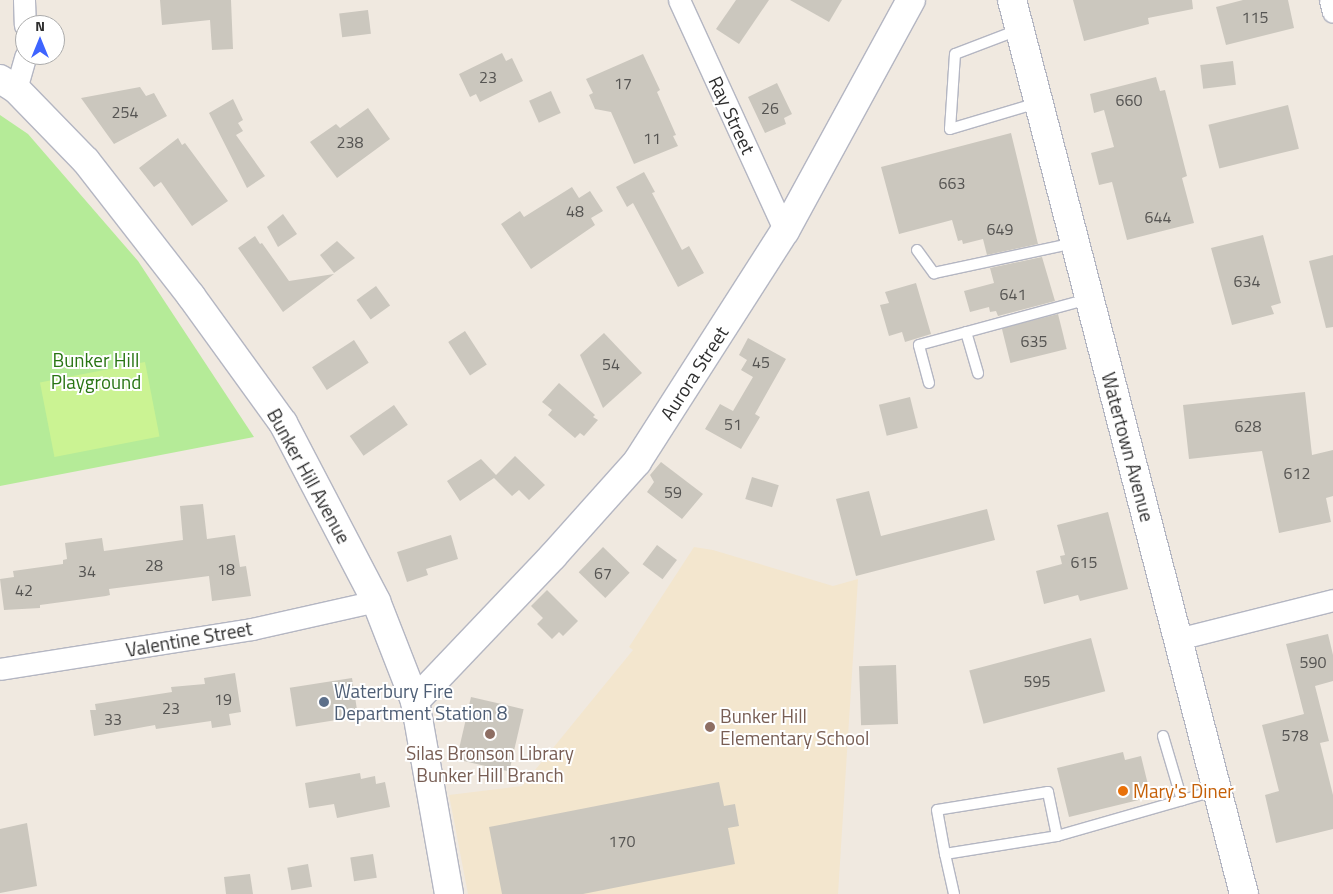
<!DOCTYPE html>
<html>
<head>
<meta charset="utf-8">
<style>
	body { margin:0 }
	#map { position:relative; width:1333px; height:894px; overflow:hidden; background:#f0e9e0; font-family:"Titillium Web",sans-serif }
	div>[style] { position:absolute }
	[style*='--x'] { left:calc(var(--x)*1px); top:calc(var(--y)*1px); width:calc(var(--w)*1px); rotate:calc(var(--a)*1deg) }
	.education>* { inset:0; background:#f3e6ce }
	.green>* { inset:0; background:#b5eb98 }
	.pitch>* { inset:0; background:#cbf393; transform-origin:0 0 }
	.building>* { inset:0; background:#cbc7be; transform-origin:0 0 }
	.roads { filter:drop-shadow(1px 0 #b4b6c2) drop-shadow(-1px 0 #b4b6c2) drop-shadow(0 1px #b4b6c2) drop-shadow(0 -1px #b4b6c2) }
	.lane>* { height:10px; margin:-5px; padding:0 5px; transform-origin:5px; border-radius:5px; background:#fff }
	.street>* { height:21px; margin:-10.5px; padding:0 10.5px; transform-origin:10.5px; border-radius:10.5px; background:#fff }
	.secondary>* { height:28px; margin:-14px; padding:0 14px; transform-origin:14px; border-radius:14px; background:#fff }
	.dots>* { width:14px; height:14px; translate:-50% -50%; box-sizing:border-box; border:2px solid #fff; border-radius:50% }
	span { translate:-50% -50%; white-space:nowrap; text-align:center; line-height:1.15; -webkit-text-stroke:4px #fff; paint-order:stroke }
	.number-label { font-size:16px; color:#555452 }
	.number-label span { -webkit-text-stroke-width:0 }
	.street-label { font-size:19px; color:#2e2e2e }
	.park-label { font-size:19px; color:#297514 }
	.service-label { font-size:19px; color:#4e5e75 }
	.left { translate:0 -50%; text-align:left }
	.education-label { font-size:19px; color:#785e54 }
	.food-label { font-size:19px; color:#c56008 }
	.north { position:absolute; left:15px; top:15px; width:50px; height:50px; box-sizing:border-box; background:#fff; border:1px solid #ababab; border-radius:50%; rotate:0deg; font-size:14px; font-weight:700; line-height:20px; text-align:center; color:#2e2e2e }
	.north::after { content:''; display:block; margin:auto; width:18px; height:22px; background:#3e64ff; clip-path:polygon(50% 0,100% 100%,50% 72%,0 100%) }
</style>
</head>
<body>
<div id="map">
	<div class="education">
		<i style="clip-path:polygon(694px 547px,713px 550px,833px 586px,858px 579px,838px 894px,468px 894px,449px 795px,522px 786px,633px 650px,629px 647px)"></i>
	</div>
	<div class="green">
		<i style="clip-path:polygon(0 115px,28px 134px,138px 261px,254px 437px,0 486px)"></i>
	</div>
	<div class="pitch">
		<i style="left:145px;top:362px;width:76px;height:107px;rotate:79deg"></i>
	</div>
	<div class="building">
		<i style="clip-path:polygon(160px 0,231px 0,233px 49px,212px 50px,210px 20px,162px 25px)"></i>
		<i style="clip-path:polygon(736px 0,769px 0,739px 44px,716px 29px)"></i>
		<i style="clip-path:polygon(790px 0,842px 0,829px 22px)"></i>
		<i style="clip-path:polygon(1073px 0,1192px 0,1193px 9px,1148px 18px,1149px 24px,1084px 41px)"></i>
		<i style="clip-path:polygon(1243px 0,1288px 0,1294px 28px,1226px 45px,1216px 7px)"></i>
		<i style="left:368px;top:10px;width:24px;height:29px;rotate:83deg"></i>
		<i style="clip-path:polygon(502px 53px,506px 61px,512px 58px,523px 81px,480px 102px,476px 94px,470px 97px,459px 74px)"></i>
		<i style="clip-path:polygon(643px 54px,660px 90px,657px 92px,676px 135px,673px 136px,678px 146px,634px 164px,611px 112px,595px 109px,589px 95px,593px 93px,586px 79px)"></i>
		<i style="left:1233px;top:61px;width:24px;height:33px;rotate:83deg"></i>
		<i style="clip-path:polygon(1156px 77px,1160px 91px,1165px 90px,1187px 176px,1182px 178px,1194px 223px,1127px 240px,1112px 182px,1099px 185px,1091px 153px,1114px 147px,1104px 110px,1094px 113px,1090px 94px)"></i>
		<i style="clip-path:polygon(777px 83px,792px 114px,784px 118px,786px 124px,765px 133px,748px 97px)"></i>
		<i style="clip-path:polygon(140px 87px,146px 96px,154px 93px,167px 116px,114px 144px,81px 98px)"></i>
		<i style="left:551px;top:91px;width:24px;height:24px;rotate:66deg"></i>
		<i style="clip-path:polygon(233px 99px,243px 120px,238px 123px,243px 131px,236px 135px,265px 176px,247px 188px,209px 113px)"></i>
		<i style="left:1288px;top:105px;width:45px;height:82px;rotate:76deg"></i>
		<i style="clip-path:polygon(368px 108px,390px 139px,337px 178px,310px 142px,336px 124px,340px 128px)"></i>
		<i style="clip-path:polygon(1011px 133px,1038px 244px,987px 255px,983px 239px,963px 244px,962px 240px,958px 241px,952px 220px,899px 234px,881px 167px)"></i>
		<i style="clip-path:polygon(178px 138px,182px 145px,185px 143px,228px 201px,192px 226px,161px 182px,154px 187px,139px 168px)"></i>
		<i style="clip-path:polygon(644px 172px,655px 192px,652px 193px,682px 250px,689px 246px,704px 273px,678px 287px,633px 203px,627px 207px,616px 187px)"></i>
		<i style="clip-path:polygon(572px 187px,579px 198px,590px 191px,603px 211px,591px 218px,595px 225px,531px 269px,501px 224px,520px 211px,524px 217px)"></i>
		<i style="clip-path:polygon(283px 214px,297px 234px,278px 247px,267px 227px)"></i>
		<i style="clip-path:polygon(1263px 235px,1281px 303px,1271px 306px,1274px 314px,1232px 325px,1211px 248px)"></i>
		<i style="clip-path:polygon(255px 236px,260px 244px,262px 243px,289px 281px,334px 274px,283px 312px,238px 248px)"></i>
		<i style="clip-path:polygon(337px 241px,355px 258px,334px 273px,320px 255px)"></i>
		<i style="clip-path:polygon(1333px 255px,1333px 327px,1326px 328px,1309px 261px)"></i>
		<i style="clip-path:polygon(1042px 257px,1055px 301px,998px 316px,996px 311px,990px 312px,989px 307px,970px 312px,964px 291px,994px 283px,990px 268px)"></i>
		<i style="clip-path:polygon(916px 283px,931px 334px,905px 342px,902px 332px,889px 336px,880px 305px,889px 303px,885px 292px)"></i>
		<i style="left:376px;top:286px;width:24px;height:24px;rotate:54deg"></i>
		<i style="left:1058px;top:314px;width:36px;height:58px;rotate:76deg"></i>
		<i style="left:465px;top:331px;width:40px;height:20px;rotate:57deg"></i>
		<i style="clip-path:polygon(604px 333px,642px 373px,603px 408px,580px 355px)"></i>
		<i style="clip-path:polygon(748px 338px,786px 359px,755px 414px,760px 417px,741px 449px,705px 429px,720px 404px,733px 411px,753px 377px,741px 370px,747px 360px,739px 355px)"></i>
		<i style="left:354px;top:340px;width:27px;height:50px;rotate:57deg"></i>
		<i style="clip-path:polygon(559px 383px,595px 415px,593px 417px,598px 420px,584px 436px,580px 433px,575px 438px,548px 415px,552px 410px,542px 402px)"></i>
		<i style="clip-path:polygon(1305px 392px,1312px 455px,1333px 450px,1333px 496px,1326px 498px,1331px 522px,1279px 533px,1262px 451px,1189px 459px,1183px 405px)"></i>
		<i style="left:910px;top:397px;width:32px;height:32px;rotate:76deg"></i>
		<i style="left:394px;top:405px;width:24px;height:54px;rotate:55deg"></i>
		<i style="clip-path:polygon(515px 456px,545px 485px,529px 500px,519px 490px,512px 496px,494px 478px,460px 501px,447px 481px,481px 459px,496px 475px)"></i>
		<i style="clip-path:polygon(661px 462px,703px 494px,682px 519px,647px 492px,654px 482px,650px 475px)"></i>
		<i style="left:752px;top:477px;width:28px;height:23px;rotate:17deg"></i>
		<i style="clip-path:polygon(869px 491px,881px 536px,987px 509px,995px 540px,856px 576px,836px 499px)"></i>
		<i style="clip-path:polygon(203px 504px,207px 539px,235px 535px,240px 567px,246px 566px,251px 596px,212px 601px,209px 576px,109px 589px,110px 595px,106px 596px,40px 605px,40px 608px,4px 610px,0 579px,14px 577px,13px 571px,63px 564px,63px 560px,67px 559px,65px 543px,102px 538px,104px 551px,183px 540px,180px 506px)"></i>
		<i style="clip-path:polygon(1108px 512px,1128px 589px,1080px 601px,1078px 595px,1044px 604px,1036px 571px,1062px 564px,1060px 556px,1065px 555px,1057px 525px)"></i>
		<i style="clip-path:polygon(451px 535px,458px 559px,426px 569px,428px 575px,407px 582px,397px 552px)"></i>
		<i style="left:657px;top:545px;width:25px;height:24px;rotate:37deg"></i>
		<i style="left:603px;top:547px;width:37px;height:35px;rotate:44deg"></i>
		<i style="clip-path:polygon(547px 590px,578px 621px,563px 636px,559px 632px,552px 639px,537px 624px,543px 618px,531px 606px)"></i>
		<i style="clip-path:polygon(1328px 634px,1333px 655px,1333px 681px,1315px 686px,1329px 741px,1320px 743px,1333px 795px,1333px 829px,1276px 843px,1265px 795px,1279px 791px,1262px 725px,1304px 714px,1286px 644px)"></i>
		<i style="left:1091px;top:638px;width:55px;height:126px;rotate:75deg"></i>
		<i style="left:896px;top:665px;width:59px;height:37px;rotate:88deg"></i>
		<i style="clip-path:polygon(235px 673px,241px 712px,229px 714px,231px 725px,212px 728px,211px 721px,156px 729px,155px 725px,94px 736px,90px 710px,96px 710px,95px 704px,172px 692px,171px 687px,205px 684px,204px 678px)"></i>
		<i style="left:352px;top:678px;width:39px;height:63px;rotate:81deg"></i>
		<i style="left:471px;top:697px;width:54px;height:64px;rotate:13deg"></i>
		<i style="clip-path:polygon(1123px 752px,1125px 760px,1141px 756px,1151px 797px,1069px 817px,1057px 768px)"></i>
		<i style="clip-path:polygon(360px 773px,361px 779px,375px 776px,376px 784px,385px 782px,390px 807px,337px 818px,334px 804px,309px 808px,305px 783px)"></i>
		<i style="clip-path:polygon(719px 782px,724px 806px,735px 804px,739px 826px,728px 828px,735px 864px,583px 894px,502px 894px,489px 827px)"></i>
		<i style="clip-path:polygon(27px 823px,37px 886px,0 893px,0 829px)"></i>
		<i style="left:373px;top:854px;width:24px;height:23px;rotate:81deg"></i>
		<i style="left:308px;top:864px;width:23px;height:21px;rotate:80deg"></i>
		<i style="clip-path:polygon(250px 874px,253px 894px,226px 894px,224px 877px)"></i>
	</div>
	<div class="roads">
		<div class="lane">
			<i style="--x:1018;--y:30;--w:67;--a:159.1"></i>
			<i style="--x:955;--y:54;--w:75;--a:93.8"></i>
			<i style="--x:950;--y:129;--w:91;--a:-16.6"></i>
			<i style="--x:917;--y:250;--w:29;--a:54"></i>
			<i style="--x:934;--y:273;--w:143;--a:-12.1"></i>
			<i style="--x:966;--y:332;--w:43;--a:73.7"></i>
			<i style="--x:929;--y:383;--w:39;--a:-105"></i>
			<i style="--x:919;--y:345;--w:175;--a:-15.2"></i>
			<i style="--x:1163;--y:736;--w:67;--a:73.5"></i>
			<i style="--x:1057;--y:836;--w:166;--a:-16"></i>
			<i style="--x:945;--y:854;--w:113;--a:-9.1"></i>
			<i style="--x:1057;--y:836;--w:45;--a:-101.6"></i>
			<i style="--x:1048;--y:792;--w:112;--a:170.8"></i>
			<i style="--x:937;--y:810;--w:45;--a:79.7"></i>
			<i style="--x:945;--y:854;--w:41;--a:77.3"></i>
		</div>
		<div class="street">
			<i style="--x:24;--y:0;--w:25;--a:88"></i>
			<i style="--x:679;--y:0;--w:254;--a:65.4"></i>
			<i style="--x:1330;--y:0;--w:12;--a:76"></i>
			<i style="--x:16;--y:89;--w:35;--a:-74"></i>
			<i style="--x:1178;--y:639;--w:160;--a:-14.1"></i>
			<i style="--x:0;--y:669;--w:255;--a:-9"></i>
			<i style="--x:252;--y:629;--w:127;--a:-12.7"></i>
		</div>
		<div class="secondary">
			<i style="--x:1012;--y:0;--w:924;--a:75.45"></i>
			<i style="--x:0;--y:79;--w:19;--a:32"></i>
			<i style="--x:16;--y:89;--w:100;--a:45.8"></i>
			<i style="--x:86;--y:161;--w:171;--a:52.1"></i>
			<i style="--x:191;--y:296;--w:157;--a:54.1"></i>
			<i style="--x:283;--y:423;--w:201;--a:62.4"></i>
			<i style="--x:376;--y:601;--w:107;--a:68.7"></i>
			<i style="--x:415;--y:701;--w:196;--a:80"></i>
			<i style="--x:415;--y:701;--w:200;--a:-46.4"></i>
			<i style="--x:553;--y:556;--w:126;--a:-48.2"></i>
			<i style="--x:637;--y:462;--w:274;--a:-57.4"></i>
			<i style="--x:785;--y:231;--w:263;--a:-61.4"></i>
		</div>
	</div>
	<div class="dots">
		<i style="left:324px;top:702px;background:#5c6f8a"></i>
		<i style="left:710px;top:727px;background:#8d6e63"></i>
		<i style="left:490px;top:734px;background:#8d6e63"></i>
		<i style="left:1123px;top:791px;background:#e8710a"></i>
	</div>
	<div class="number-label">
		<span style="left:1255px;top:17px">115</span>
		<span style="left:488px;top:77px">23</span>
		<span style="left:623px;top:83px">17</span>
		<span style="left:1129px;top:100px">660</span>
		<span style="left:770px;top:108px">26</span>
		<span style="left:125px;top:112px">254</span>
		<span style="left:652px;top:138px">11</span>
		<span style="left:350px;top:142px">238</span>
		<span style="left:952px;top:183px">663</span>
		<span style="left:575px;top:211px">48</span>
		<span style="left:1158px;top:217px">644</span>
		<span style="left:1000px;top:229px">649</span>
		<span style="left:1247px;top:281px">634</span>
		<span style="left:1013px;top:294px">641</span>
		<span style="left:1034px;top:341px">635</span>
		<span style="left:761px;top:362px">45</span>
		<span style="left:611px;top:364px">54</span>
		<span style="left:733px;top:424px">51</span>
		<span style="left:1248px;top:426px">628</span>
		<span style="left:1297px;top:473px">612</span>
		<span style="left:673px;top:492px">59</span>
		<span style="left:1084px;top:562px">615</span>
		<span style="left:154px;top:565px">28</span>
		<span style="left:226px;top:569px">18</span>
		<span style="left:87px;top:571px">34</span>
		<span style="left:603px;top:573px">67</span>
		<span style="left:24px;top:590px">42</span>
		<span style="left:1313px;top:662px">590</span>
		<span style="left:1037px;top:681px">595</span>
		<span style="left:223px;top:699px">19</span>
		<span style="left:171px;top:708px">23</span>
		<span style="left:113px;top:719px">33</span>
		<span style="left:1295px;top:735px">578</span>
		<span style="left:622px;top:841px">170</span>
	</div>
	<div class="street-label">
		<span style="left:732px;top:115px;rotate:65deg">Ray Street</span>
		<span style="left:694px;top:373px;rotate:-57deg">Aurora Street</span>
		<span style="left:1128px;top:447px;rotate:75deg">Watertown Avenue</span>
		<span style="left:309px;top:476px;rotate:61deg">Bunker Hill Avenue</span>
		<span style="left:189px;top:639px;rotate:-10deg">Valentine Street</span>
	</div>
	<div class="park-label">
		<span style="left:96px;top:371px">Bunker Hill<br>Playground</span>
	</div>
	<div class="service-label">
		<span class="left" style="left:334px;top:702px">Waterbury Fire<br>Department Station 8</span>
	</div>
	<div class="education-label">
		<span class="left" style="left:720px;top:727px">Bunker Hill<br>Elementary School</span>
		<span style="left:490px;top:764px">Silas Bronson Library<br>Bunker Hill Branch</span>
	</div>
	<div class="food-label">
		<span class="left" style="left:1133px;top:791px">Mary's Diner</span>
	</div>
	<div class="north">N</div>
</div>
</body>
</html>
